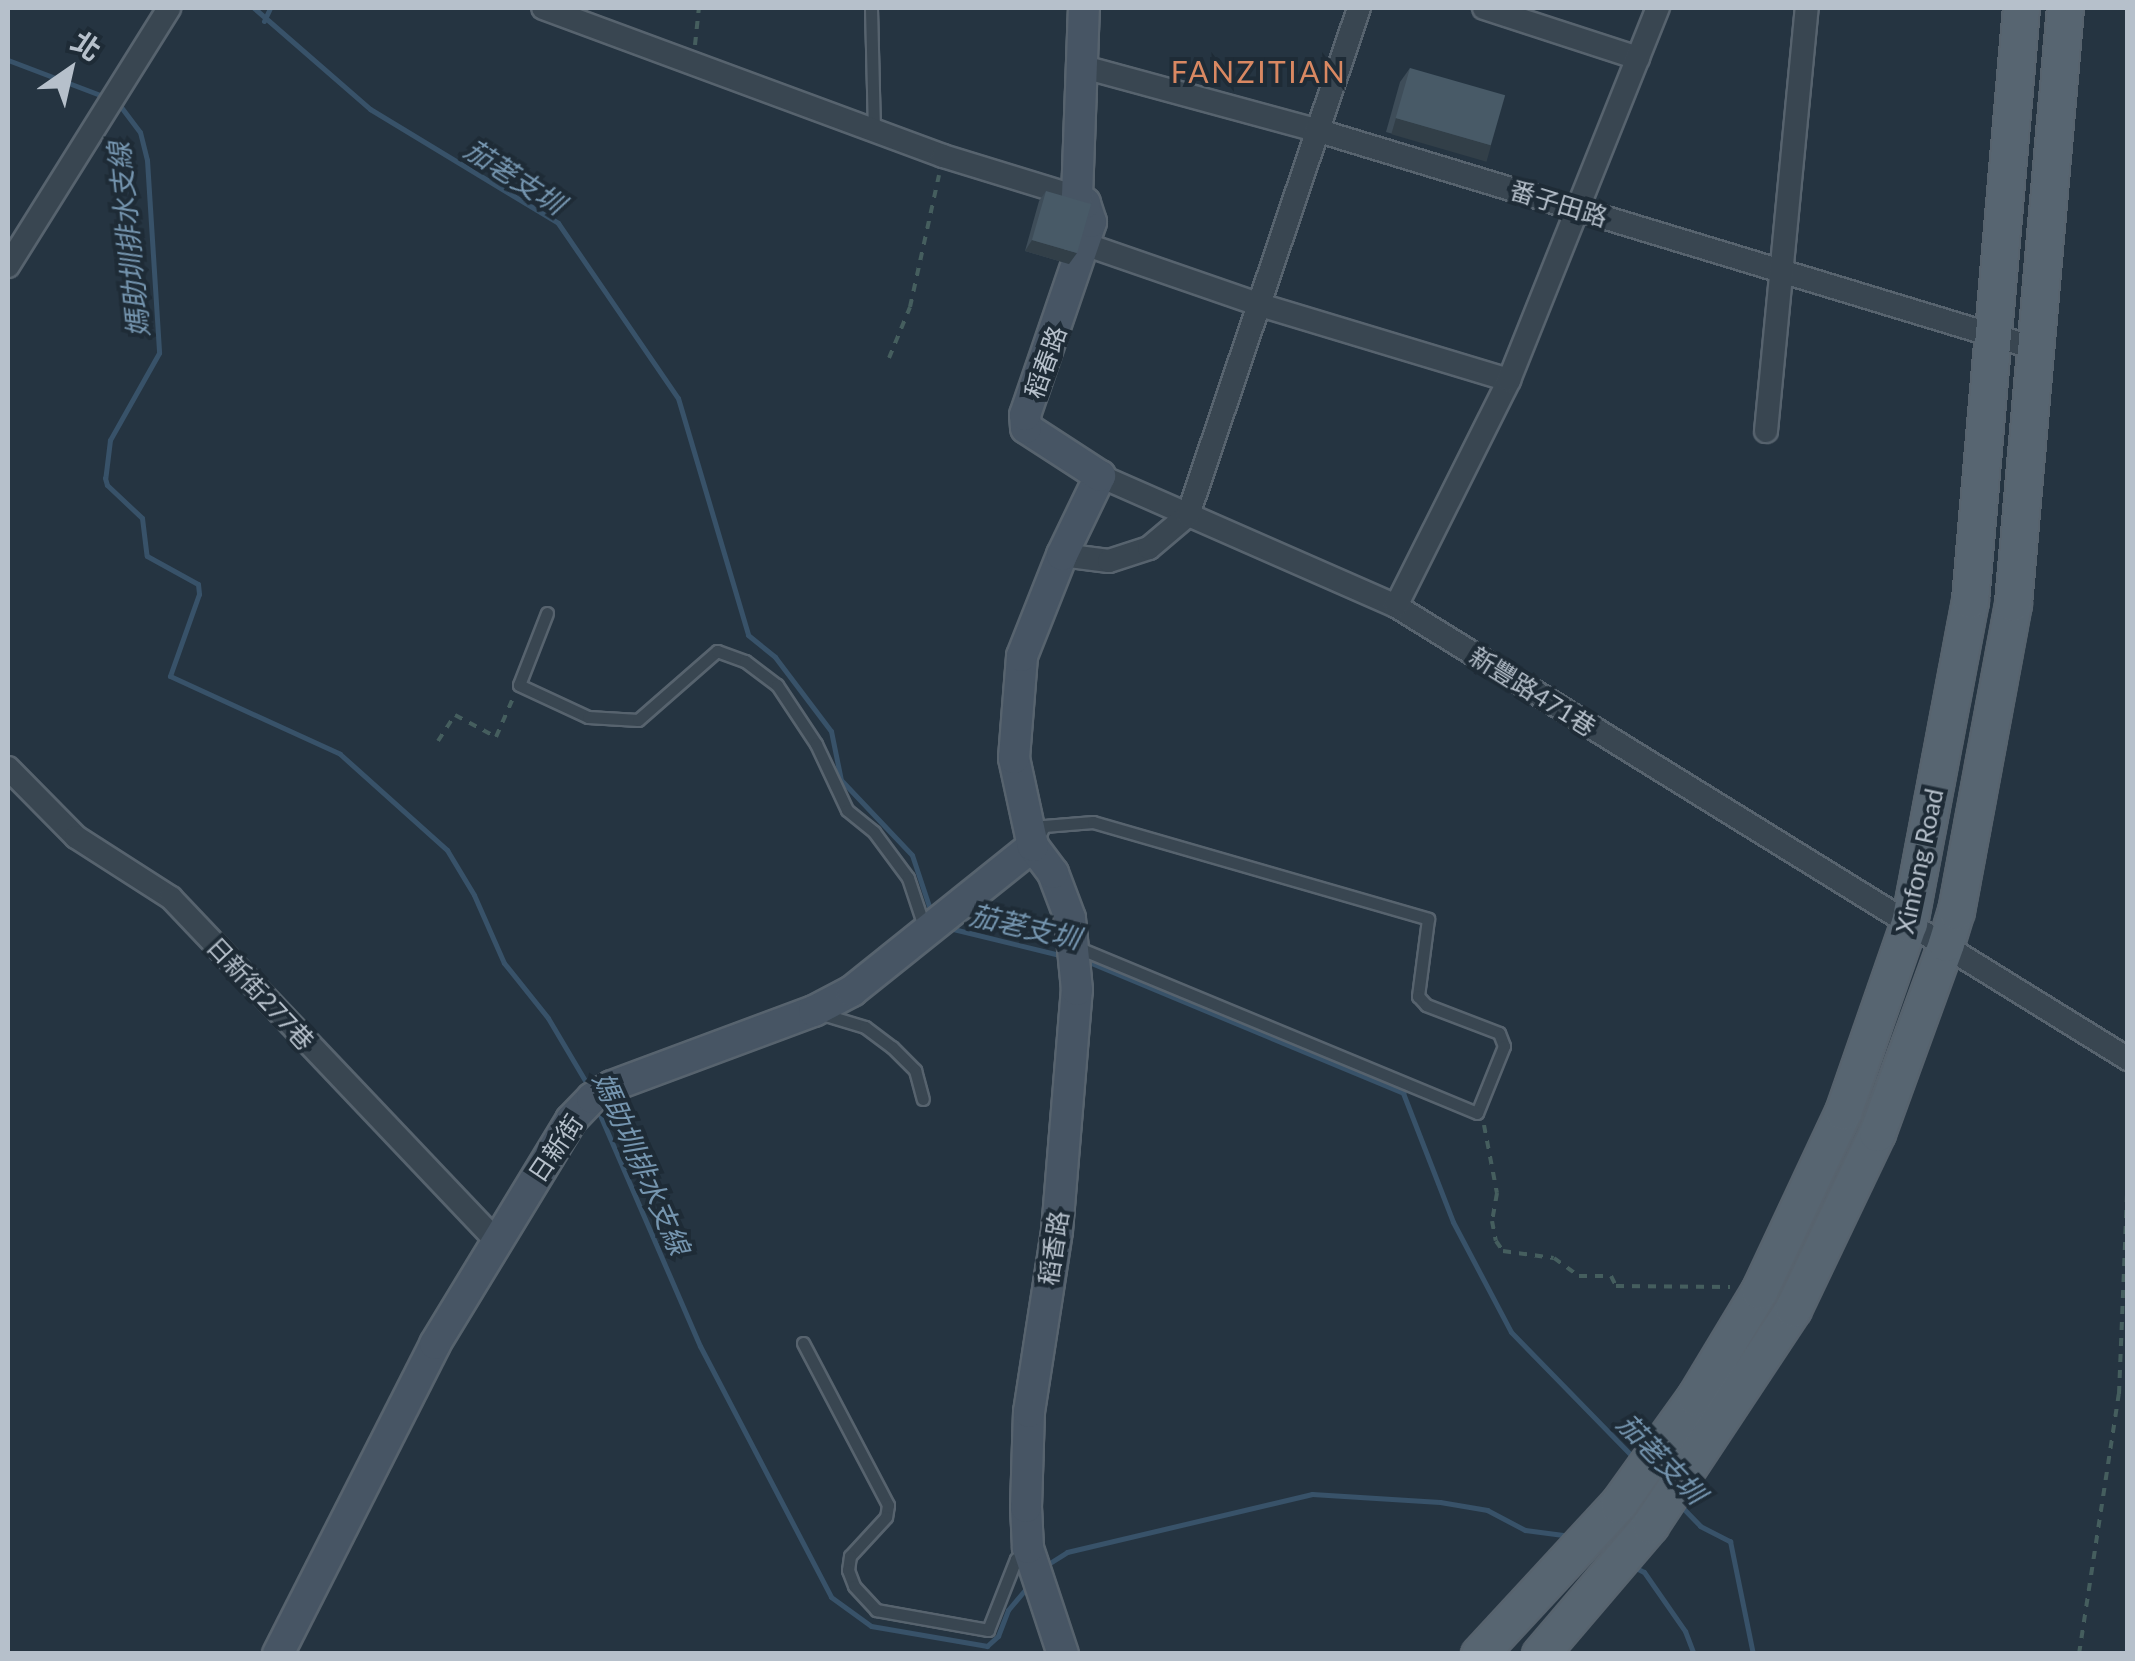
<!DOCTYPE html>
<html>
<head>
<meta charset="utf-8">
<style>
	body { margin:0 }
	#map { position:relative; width:2135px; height:1661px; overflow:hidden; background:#253441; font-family:Lato,"Noto Sans TC",sans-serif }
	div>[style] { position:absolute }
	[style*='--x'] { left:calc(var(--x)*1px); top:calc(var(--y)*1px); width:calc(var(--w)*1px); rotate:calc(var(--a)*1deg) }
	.stream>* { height:5px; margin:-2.5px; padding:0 2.5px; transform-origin:2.5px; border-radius:2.5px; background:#385269 }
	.path>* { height:4px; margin-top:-2px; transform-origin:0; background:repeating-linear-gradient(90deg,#455e5e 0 8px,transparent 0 16px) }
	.roads { filter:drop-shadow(2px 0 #57636e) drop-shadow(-2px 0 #57636e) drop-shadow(0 2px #57636e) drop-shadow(0 -2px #57636e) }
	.lane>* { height:11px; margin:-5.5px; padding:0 5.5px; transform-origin:5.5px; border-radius:5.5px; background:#394651 }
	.street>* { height:22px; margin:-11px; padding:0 11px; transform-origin:11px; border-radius:11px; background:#394651 }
	.secondary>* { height:30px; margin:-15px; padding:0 15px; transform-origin:15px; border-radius:15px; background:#475564 }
	.primary>* { height:35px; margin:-17.5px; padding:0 17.5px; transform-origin:17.5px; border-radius:17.5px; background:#576571 }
	.wall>* { inset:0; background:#3e4d59 }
	.shaded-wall>* { inset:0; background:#323f48; transform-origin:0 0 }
	.building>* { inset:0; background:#485a67; transform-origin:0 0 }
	span { translate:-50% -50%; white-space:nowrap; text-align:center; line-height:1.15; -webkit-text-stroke:8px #1e2b36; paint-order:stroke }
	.street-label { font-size:25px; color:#b6c0cb }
	.water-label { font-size:28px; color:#7595af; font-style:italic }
	.quarter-label { font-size:30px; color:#d98862; letter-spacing:2.5px }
	.frame { position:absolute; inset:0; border:10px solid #b6c0cb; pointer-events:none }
	.north { position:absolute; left:20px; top:20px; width:100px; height:100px; -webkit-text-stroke:8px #1e2b36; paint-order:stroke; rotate:34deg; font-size:28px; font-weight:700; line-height:40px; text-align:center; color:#b6c0cb }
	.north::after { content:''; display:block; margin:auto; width:35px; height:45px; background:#b6c0cb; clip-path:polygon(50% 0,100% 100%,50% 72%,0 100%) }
</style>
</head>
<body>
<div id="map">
	<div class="stream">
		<i style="--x:254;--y:8;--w:154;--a:41"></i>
		<i style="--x:370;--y:109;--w:220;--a:31.2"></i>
		<i style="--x:558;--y:223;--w:212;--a:55.6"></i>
		<i style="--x:678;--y:398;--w:247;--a:73.5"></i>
		<i style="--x:748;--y:635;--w:35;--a:39"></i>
		<i style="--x:775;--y:657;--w:93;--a:52.9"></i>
		<i style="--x:831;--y:731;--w:50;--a:78.5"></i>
		<i style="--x:841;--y:780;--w:103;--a:46.6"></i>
		<i style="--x:912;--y:855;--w:63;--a:71.6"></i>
		<i style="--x:264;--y:21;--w:14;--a:-65"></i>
		<i style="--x:8;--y:60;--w:107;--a:20.8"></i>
		<i style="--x:118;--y:103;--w:36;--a:53"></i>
		<i style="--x:140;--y:132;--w:29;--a:76"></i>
		<i style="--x:147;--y:160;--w:193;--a:86.4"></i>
		<i style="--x:159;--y:353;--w:100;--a:119.4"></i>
		<i style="--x:110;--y:440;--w:38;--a:97"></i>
		<i style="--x:105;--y:478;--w:7;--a:74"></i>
		<i style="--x:107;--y:485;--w:48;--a:43.3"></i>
		<i style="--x:142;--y:518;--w:38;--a:83"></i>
		<i style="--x:147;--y:556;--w:58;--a:28.8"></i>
		<i style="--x:198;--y:584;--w:10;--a:84"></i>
		<i style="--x:199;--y:594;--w:87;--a:109.5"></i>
		<i style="--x:170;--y:676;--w:187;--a:24.6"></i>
		<i style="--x:340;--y:754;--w:144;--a:41.9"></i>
		<i style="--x:447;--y:850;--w:52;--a:59"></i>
		<i style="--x:474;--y:895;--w:74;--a:66.2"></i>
		<i style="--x:504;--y:963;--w:70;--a:51.3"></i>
		<i style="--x:548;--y:1018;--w:82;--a:59.4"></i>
		<i style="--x:949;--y:928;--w:118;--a:13.7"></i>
		<i style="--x:1084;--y:960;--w:346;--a:22.6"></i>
		<i style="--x:1403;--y:1093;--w:138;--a:68.8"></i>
		<i style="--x:1453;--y:1222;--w:124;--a:62.2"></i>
		<i style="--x:1511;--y:1332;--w:176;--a:45.7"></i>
		<i style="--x:597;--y:1108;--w:259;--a:66.6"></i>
		<i style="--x:700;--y:1346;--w:283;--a:62.4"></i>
		<i style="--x:831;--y:1597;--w:49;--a:35.9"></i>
		<i style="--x:871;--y:1626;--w:118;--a:9.8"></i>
		<i style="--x:987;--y:1646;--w:15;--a:-42"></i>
		<i style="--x:998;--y:1636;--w:28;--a:-69"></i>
		<i style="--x:1008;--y:1610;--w:31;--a:-50"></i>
		<i style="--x:1680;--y:1505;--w:29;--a:46"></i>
		<i style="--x:1700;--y:1526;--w:34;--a:27"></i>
		<i style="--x:1730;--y:1541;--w:115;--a:78.5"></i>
		<i style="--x:1045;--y:1566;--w:26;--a:-32"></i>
		<i style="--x:1067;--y:1552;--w:252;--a:-13.3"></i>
		<i style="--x:1312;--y:1494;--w:128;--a:3.6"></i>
		<i style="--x:1440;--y:1502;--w:48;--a:9.7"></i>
		<i style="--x:1487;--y:1510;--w:43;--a:27.8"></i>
		<i style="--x:1525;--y:1530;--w:46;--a:7.4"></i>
		<i style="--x:1634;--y:1567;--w:11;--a:27"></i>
		<i style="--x:1644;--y:1572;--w:72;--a:55.2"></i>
		<i style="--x:1685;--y:1631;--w:25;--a:69"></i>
	</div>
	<div class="path">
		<i style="--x:695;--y:45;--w:37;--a:-84"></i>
		<i style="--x:889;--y:358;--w:55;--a:-67.6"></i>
		<i style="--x:910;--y:307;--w:135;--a:-77.6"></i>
		<i style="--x:438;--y:741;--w:31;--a:-57"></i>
		<i style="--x:455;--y:715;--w:47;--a:28.2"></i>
		<i style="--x:496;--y:737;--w:43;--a:-66.4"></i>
		<i style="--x:1484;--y:1125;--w:69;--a:79.2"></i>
		<i style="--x:1497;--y:1193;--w:28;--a:100"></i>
		<i style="--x:1492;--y:1221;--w:20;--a:79"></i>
		<i style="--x:1496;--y:1241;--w:12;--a:55"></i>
		<i style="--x:1503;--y:1251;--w:51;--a:7.8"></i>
		<i style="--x:1554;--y:1258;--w:31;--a:36"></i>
		<i style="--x:1579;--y:1276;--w:32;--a:0"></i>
		<i style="--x:1611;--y:1276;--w:11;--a:63"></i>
		<i style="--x:1616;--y:1286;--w:114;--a:0.5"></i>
		<i style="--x:2079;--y:1654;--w:263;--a:-81.3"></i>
		<i style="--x:2119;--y:1394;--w:220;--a:-87.7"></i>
	</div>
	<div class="roads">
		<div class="lane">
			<i style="--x:871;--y:8;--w:122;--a:88.6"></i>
			<i style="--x:547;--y:613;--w:77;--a:111.3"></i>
			<i style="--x:519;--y:685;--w:76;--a:24.9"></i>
			<i style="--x:588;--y:717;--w:50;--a:3.4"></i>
			<i style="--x:638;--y:720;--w:105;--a:-41.1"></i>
			<i style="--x:717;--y:651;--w:30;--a:20"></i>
			<i style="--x:745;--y:661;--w:40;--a:37"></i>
			<i style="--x:777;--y:685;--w:71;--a:56.5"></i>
			<i style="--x:816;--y:744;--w:73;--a:64.8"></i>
			<i style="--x:847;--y:810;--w:35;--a:39"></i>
			<i style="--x:874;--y:832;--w:57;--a:53.5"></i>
			<i style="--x:908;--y:878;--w:54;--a:71.6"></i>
			<i style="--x:1038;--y:838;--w:13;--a:-63"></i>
			<i style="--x:1044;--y:826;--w:49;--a:-4.7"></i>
			<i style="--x:1093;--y:822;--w:349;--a:16.1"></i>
			<i style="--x:1428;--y:919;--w:78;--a:97.4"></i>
			<i style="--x:1418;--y:996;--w:12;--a:48"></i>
			<i style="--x:1426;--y:1005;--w:78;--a:21"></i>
			<i style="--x:1499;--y:1033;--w:14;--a:69"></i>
			<i style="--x:1504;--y:1046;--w:72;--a:111.9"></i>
			<i style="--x:1477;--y:1113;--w:436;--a:-157.5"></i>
			<i style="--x:822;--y:1014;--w:45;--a:16.8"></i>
			<i style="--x:865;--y:1027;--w:34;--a:37"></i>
			<i style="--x:892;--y:1047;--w:33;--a:45"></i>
			<i style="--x:915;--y:1070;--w:30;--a:75"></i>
			<i style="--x:803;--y:1343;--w:183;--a:62.3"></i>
			<i style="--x:888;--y:1505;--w:12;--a:99"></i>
			<i style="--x:886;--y:1517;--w:53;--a:132.7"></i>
			<i style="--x:850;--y:1556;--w:14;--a:98"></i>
			<i style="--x:848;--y:1570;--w:17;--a:69"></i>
			<i style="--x:854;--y:1586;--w:33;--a:47"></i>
			<i style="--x:876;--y:1610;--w:114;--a:10.1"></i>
			<i style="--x:988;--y:1630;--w:76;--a:-68.5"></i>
			<i style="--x:1016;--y:1559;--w:13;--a:-45"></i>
		</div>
		<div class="street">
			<i style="--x:543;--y:8;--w:427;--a:20.3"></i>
			<i style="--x:943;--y:156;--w:140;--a:17"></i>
			<i style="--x:1484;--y:8;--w:162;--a:18"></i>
			<i style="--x:1080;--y:66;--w:245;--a:15.2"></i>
			<i style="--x:1316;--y:130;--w:751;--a:16.87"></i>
			<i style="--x:1087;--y:245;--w:183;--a:19.1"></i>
			<i style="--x:1260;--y:305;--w:260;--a:16.8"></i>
			<i style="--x:8;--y:266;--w:304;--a:-58"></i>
			<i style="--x:1766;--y:431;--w:425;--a:-84.5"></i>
			<i style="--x:1100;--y:476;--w:323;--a:23.7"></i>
			<i style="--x:1396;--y:606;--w:861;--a:31.75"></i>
			<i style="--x:1062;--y:555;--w:47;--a:7.3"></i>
			<i style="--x:1109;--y:561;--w:42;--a:-18"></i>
			<i style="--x:1149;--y:548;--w:51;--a:-40.2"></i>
			<i style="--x:1188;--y:515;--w:535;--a:-71.36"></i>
			<i style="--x:1396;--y:606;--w:253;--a:-63.4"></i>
			<i style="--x:1509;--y:380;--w:401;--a:-68.2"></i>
			<i style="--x:8;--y:768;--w:97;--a:45.4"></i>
			<i style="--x:76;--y:837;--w:113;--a:32.7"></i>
			<i style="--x:171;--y:898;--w:473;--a:46.5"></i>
		</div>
		<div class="secondary">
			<i style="--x:278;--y:1654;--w:347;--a:-63.1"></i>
			<i style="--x:435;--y:1344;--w:262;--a:-58.7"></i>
			<i style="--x:571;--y:1120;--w:30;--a:-46"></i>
			<i style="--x:592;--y:1098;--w:23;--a:-31"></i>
			<i style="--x:612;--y:1086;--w:215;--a:-20.4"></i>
			<i style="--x:814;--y:1011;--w:43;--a:-27.8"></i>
			<i style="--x:852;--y:991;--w:232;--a:-38.7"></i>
			<i style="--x:1063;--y:1654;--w:112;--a:-108.3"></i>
			<i style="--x:1028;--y:1548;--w:41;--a:-92.8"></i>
			<i style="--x:1026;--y:1507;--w:95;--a:-88.2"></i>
			<i style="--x:1029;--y:1412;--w:183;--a:-81.2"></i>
			<i style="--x:1057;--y:1231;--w:242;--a:-85.3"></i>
			<i style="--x:1077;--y:990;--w:72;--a:-95.6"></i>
			<i style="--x:1070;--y:918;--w:48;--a:-110.7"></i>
			<i style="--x:1053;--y:873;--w:34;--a:-127"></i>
			<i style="--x:1033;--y:846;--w:90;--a:-102.2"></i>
			<i style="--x:1014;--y:758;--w:102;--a:-85.5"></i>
			<i style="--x:1022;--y:656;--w:109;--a:-68.4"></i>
			<i style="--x:1062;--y:555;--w:88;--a:-64.3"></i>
			<i style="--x:1100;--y:476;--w:88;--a:-147"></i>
			<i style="--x:1026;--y:428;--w:13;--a:-94"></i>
			<i style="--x:1025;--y:415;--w:204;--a:-71.1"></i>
			<i style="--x:1091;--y:222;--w:20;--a:-108"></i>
			<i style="--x:1085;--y:203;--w:10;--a:-143"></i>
			<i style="--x:1077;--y:197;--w:189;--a:-87.9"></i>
		</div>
		<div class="primary">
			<i style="--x:1479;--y:1654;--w:205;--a:-47.2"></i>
			<i style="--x:1618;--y:1504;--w:132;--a:-54.3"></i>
			<i style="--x:1695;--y:1397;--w:124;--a:-58.9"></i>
			<i style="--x:1759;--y:1291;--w:198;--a:-64.9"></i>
			<i style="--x:1843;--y:1112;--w:200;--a:-70.8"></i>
			<i style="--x:1909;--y:923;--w:329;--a:-79.3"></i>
			<i style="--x:1970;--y:600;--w:594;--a:-85.08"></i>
			<i style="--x:1540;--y:1654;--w:170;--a:-49.5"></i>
			<i style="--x:1650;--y:1525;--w:259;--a:-56.5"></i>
			<i style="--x:1793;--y:1309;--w:195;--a:-64.5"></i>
			<i style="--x:1877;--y:1133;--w:202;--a:-70"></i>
			<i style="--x:1946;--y:943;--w:34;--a:-73"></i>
			<i style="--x:1956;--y:911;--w:313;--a:-79.5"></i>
			<i style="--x:2013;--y:603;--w:597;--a:-85.01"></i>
		</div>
	</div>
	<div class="wall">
		<i style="clip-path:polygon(1410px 68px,1491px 145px,1481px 159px,1386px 132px,1400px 82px)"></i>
		<i style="clip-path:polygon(1046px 191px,1069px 264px,1025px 251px,1039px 201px)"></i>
	</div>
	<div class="shaded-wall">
		<i style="left:1396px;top:118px;width:99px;height:17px;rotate:16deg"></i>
		<i style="clip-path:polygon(1032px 240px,1077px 253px,1069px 264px,1025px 251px)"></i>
	</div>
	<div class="building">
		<i style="left:1410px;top:68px;width:99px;height:52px;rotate:16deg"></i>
		<i style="left:1046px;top:191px;width:47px;height:51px;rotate:16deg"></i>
	</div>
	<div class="street-label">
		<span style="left:1559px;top:203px;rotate:17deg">番子田路</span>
		<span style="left:1045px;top:362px;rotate:-70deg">稻春路</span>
		<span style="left:1533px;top:691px;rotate:32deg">新豐路471巷</span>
		<span style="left:1919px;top:861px;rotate:-78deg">Xinfong Road</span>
		<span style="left:261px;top:993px;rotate:47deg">日新街277巷</span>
		<span style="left:555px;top:1148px;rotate:-56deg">日新街</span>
		<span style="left:1053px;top:1248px;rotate:-81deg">稻香路</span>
	</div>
	<div class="water-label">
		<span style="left:515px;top:176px;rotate:33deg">茄荖支圳</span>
		<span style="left:128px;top:240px;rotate:-96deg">媽助圳排水支線</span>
		<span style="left:1025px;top:926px;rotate:13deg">茄荖支圳</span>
		<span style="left:642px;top:1163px;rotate:66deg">媽助圳排水支線</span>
		<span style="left:1662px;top:1458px;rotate:46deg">茄荖支圳</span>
	</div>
	<div class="quarter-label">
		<span style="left:1259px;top:71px">FANZITIAN</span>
	</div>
	<div class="frame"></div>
	<div class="north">北</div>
</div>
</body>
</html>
